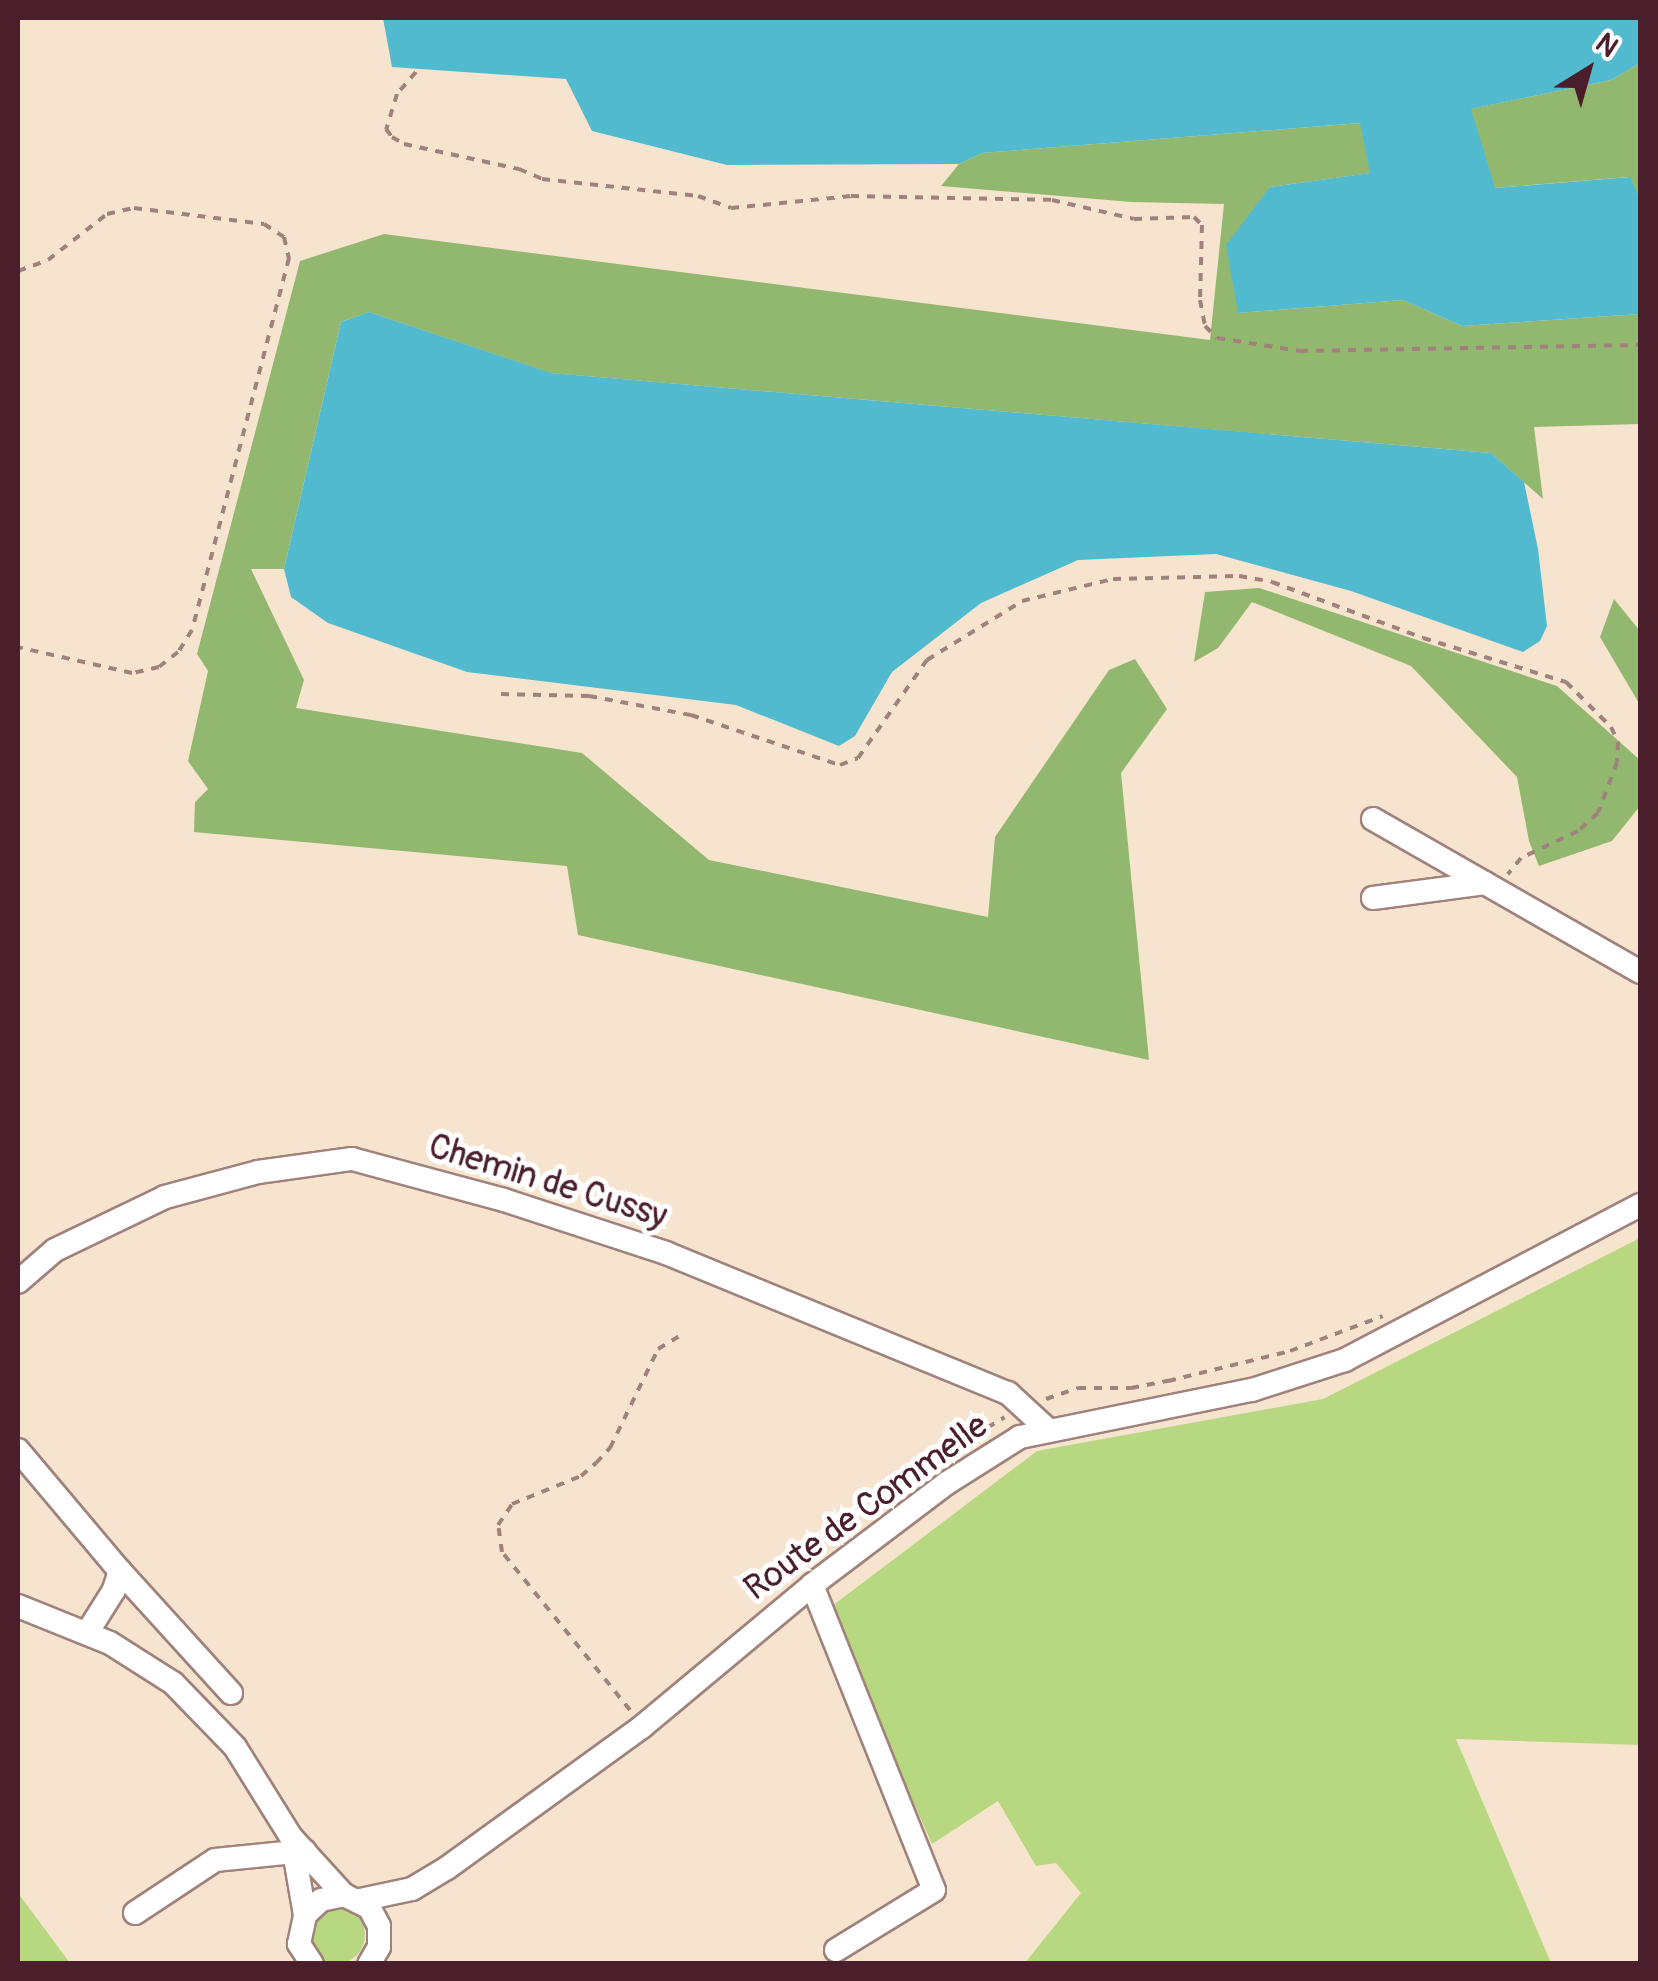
<!DOCTYPE html>
<html>
<head>
<meta charset="utf-8">
<style>
	body { margin:0 }
	#map { position:relative; width:1658px; height:1981px; overflow:hidden; background:#f7e4ce; font-family:Pangolin,sans-serif }
	div>[style] { position:absolute }
	[style*='--x'] { left:calc(var(--x)*1px); top:calc(var(--y)*1px); width:calc(var(--w)*1px); rotate:calc(var(--a)*1deg) }
	.green>* { inset:0; background:#b7d880 }
	.round { border-radius:50% }
	.forest>* { inset:0; background:#91b86e }
	.water>* { inset:0; background:#51bacf }
	.path>* { height:4px; margin-top:-2px; transform-origin:0; background:repeating-linear-gradient(90deg,#a0827c 0 8px,transparent 0 16px) }
	.roads { filter:drop-shadow(2px 0 #a0827c) drop-shadow(-2px 0 #a0827c) drop-shadow(0 2px #a0827c) drop-shadow(0 -2px #a0827c) }
	.minor>* { height:22px; margin:-11px; padding:0 11px; transform-origin:11px; border-radius:11px; background:#fff }
	span { translate:-50% -50%; white-space:nowrap; text-align:center; line-height:1.15; -webkit-text-stroke:10px #fff; paint-order:stroke }
	.street-label { font-size:35px; color:#4a1f2b }
	.frame { position:absolute; inset:0; border:20px solid #4a1f2b; pointer-events:none }
	.north { position:absolute; left:1538px; top:20px; width:100px; height:100px; -webkit-text-stroke:8px #fff; paint-order:stroke; rotate:37deg; font-size:28px; font-weight:700; line-height:40px; text-align:center; color:#4a1f2b }
	.north::after { content:''; display:block; margin:auto; width:35px; height:45px; background:#4a1f2b; clip-path:polygon(50% 0,100% 100%,50% 72%,0 100%) }
</style>
</head>
<body>
<div id="map">
	<div class="green">
		<i style="clip-path:polygon(1640px 1238px,1640px 1745px,1456px 1739px,1551px 1963px,1025px 1963px,1081px 1893px,1056px 1863px,1036px 1866px,998px 1801px,932px 1844px,828px 1609px,1037px 1451px,1323px 1399px)"></i>
		<i style="clip-path:polygon(18px 1893px,70px 1963px,18px 1963px)"></i>
		<i class="round" style="left:307px;top:1906px;width:58px;height:58px"></i>
	</div>
	<div class="forest">
		<i style="clip-path:polygon(1640px 63px,1640px 199px,1629px 177px,1494px 188px,1470px 109px,1611px 80px)"></i>
		<i style="clip-path:polygon(1361px 123px,1371px 173px,1270px 187px,1238px 313px,1403px 300px,1462px 326px,1640px 314px,1640px 424px,1534px 427px,1543px 499px,1491px 453px,550px 373px,369px 312px,341px 322px,284px 569px,251px 569px,304px 680px,296px 708px,582px 753px,709px 860px,988px 917px,995px 837px,1109px 670px,1135px 659px,1167px 709px,1121px 773px,1149px 1060px,578px 935px,567px 866px,194px 832px,195px 802px,208px 789px,188px 761px,208px 671px,197px 654px,300px 261px,384px 234px,1210px 340px,1224px 204px,1131px 202px,941px 186px,959px 164px,982px 153px)"></i>
		<i style="clip-path:polygon(1259px 588px,1557px 686px,1640px 760px,1640px 806px,1612px 841px,1539px 866px,1529px 841px,1517px 777px,1411px 666px,1252px 602px,1218px 648px,1194px 662px,1205px 592px)"></i>
		<i style="clip-path:polygon(1614px 599px,1640px 631px,1640px 705px,1600px 637px)"></i>
	</div>
	<div class="water">
		<i style="clip-path:polygon(383px 18px,1640px 18px,1640px 63px,1611px 80px,1471px 109px,1495px 188px,1630px 177px,1640px 199px,1640px 314px,1462px 326px,1403px 300px,1238px 313px,1226px 245px,1270px 187px,1370px 173px,1360px 123px,982px 153px,959px 164px,727px 165px,592px 131px,566px 79px,392px 67px)"></i>
		<i style="clip-path:polygon(369px 312px,551px 373px,1491px 453px,1524px 482px,1538px 549px,1547px 626px,1540px 641px,1523px 652px,1351px 591px,1216px 554px,1078px 560px,981px 603px,892px 672px,855px 736px,839px 746px,736px 705px,467px 672px,328px 623px,291px 597px,284px 569px,341px 322px)"></i>
	</div>
	<div class="path">
		<i style="--x:416;--y:72;--w:29;--a:131"></i>
		<i style="--x:397;--y:94;--w:37;--a:107"></i>
		<i style="--x:386;--y:129;--w:10;--a:53"></i>
		<i style="--x:392;--y:137;--w:14;--a:30"></i>
		<i style="--x:404;--y:144;--w:118;--a:12.3"></i>
		<i style="--x:519;--y:169;--w:25;--a:23"></i>
		<i style="--x:542;--y:179;--w:157;--a:6.2"></i>
		<i style="--x:698;--y:196;--w:35;--a:20"></i>
		<i style="--x:731;--y:208;--w:121;--a:-5.7"></i>
		<i style="--x:851;--y:196;--w:201;--a:1.1"></i>
		<i style="--x:1052;--y:200;--w:84;--a:13"></i>
		<i style="--x:1134;--y:219;--w:60;--a:-1.9"></i>
		<i style="--x:1194;--y:217;--w:11;--a:45"></i>
		<i style="--x:1202;--y:225;--w:75;--a:91.5"></i>
		<i style="--x:1200;--y:300;--w:26;--a:79"></i>
		<i style="--x:1205;--y:326;--w:17;--a:45"></i>
		<i style="--x:1217;--y:338;--w:84;--a:8.9"></i>
		<i style="--x:1300;--y:351;--w:340;--a:-1"></i>
		<i style="--x:18;--y:271;--w:32;--a:-20"></i>
		<i style="--x:48;--y:260;--w:75;--a:-37.9"></i>
		<i style="--x:107;--y:214;--w:28;--a:-13"></i>
		<i style="--x:134;--y:208;--w:131;--a:7"></i>
		<i style="--x:264;--y:224;--w:24;--a:33"></i>
		<i style="--x:284;--y:237;--w:22;--a:77"></i>
		<i style="--x:289;--y:258;--w:384;--a:104.6"></i>
		<i style="--x:192;--y:630;--w:26;--a:122"></i>
		<i style="--x:178;--y:652;--w:24;--a:142"></i>
		<i style="--x:159;--y:667;--w:28;--a:167"></i>
		<i style="--x:132;--y:673;--w:117;--a:-167.2"></i>
		<i style="--x:501;--y:694;--w:88;--a:1.3"></i>
		<i style="--x:589;--y:696;--w:104;--a:10.6"></i>
		<i style="--x:691;--y:715;--w:157;--a:18.6"></i>
		<i style="--x:840;--y:765;--w:19;--a:-21"></i>
		<i style="--x:858;--y:758;--w:120;--a:-54.9"></i>
		<i style="--x:927;--y:660;--w:112;--a:-31.8"></i>
		<i style="--x:1022;--y:601;--w:94;--a:-13.6"></i>
		<i style="--x:1113;--y:579;--w:126;--a:-1.4"></i>
		<i style="--x:1239;--y:576;--w:34;--a:10"></i>
		<i style="--x:1272;--y:582;--w:161;--a:20.3"></i>
		<i style="--x:1423;--y:638;--w:150;--a:17.1"></i>
		<i style="--x:1566;--y:682;--w:64;--a:45"></i>
		<i style="--x:1611;--y:727;--w:17;--a:65"></i>
		<i style="--x:1618;--y:742;--w:20;--a:93"></i>
		<i style="--x:1617;--y:762;--w:54;--a:110.4"></i>
		<i style="--x:1598;--y:813;--w:27;--a:138"></i>
		<i style="--x:1578;--y:831;--w:63;--a:154.7"></i>
		<i style="--x:1521;--y:858;--w:21;--a:129"></i>
		<i style="--x:1046;--y:1399;--w:34;--a:-19"></i>
		<i style="--x:1078;--y:1388;--w:53;--a:0"></i>
		<i style="--x:1131;--y:1388;--w:38;--a:-11"></i>
		<i style="--x:1168;--y:1381;--w:126;--a:-13.8"></i>
		<i style="--x:1290;--y:1351;--w:99;--a:-20.6"></i>
		<i style="--x:883;--y:1504;--w:98;--a:-37.9"></i>
		<i style="--x:960;--y:1444;--w:52;--a:-31"></i>
		<i style="--x:630;--y:1710;--w:203;--a:-129"></i>
		<i style="--x:502;--y:1552;--w:27;--a:-98"></i>
		<i style="--x:498;--y:1525;--w:25;--a:-56"></i>
		<i style="--x:512;--y:1504;--w:74;--a:-22.1"></i>
		<i style="--x:581;--y:1476;--w:20;--a:-41"></i>
		<i style="--x:596;--y:1463;--w:21;--a:-47"></i>
		<i style="--x:610;--y:1448;--w:110;--a:-64.1"></i>
		<i style="--x:658;--y:1349;--w:29;--a:-31"></i>
	</div>
	<div class="roads">
		<div class="minor">
			<i style="--x:1373;--y:819;--w:308;--a:29.8"></i>
			<i style="--x:1373;--y:898;--w:113;--a:-7.6"></i>
			<i style="--x:18;--y:1282;--w:49;--a:-40.9"></i>
			<i style="--x:55;--y:1250;--w:122;--a:-25.7"></i>
			<i style="--x:165;--y:1197;--w:96;--a:-15"></i>
			<i style="--x:258;--y:1172;--w:95;--a:-7.9"></i>
			<i style="--x:352;--y:1159;--w:157;--a:15.1"></i>
			<i style="--x:504;--y:1200;--w:170;--a:18.1"></i>
			<i style="--x:666;--y:1253;--w:370;--a:22.3"></i>
			<i style="--x:1008;--y:1393;--w:52;--a:42.6"></i>
			<i style="--x:18;--y:1450;--w:158;--a:49.9"></i>
			<i style="--x:120;--y:1571;--w:20;--a:108"></i>
			<i style="--x:114;--y:1590;--w:51;--a:122.1"></i>
			<i style="--x:120;--y:1571;--w:165;--a:47.7"></i>
			<i style="--x:812;--y:1585;--w:328;--a:68.2"></i>
			<i style="--x:934;--y:1890;--w:115;--a:148.5"></i>
			<i style="--x:18;--y:1606;--w:99;--a:21.9"></i>
			<i style="--x:110;--y:1643;--w:75;--a:32.4"></i>
			<i style="--x:173;--y:1683;--w:89;--a:45.9"></i>
			<i style="--x:235;--y:1747;--w:106;--a:58.1"></i>
			<i style="--x:291;--y:1837;--w:79;--a:47.6"></i>
			<i style="--x:292;--y:1840;--w:76;--a:80.2"></i>
			<i style="--x:360;--y:1900;--w:53;--a:-11.9"></i>
			<i style="--x:412;--y:1889;--w:41;--a:-31"></i>
			<i style="--x:447;--y:1868;--w:242;--a:-35.9"></i>
			<i style="--x:643;--y:1726;--w:220;--a:-39.8"></i>
			<i style="--x:812;--y:1585;--w:169;--a:-37.1"></i>
			<i style="--x:947;--y:1483;--w:86;--a:-32.2"></i>
			<i style="--x:1020;--y:1437;--w:237;--a:-11.5"></i>
			<i style="--x:1252;--y:1390;--w:98;--a:-17.9"></i>
			<i style="--x:1345;--y:1360;--w:333;--a:-27.7"></i>
			<i style="--x:135;--y:1913;--w:96;--a:-33.5"></i>
			<i style="--x:215;--y:1860;--w:90;--a:-5.7"></i>
			<i style="--x:312;--y:1964;--w:24;--a:-123"></i>
			<i style="--x:299;--y:1944;--w:30;--a:-78"></i>
			<i style="--x:305;--y:1915;--w:22;--a:-43"></i>
			<i style="--x:321;--y:1900;--w:24;--a:-12"></i>
			<i style="--x:344;--y:1895;--w:28;--a:26"></i>
			<i style="--x:369;--y:1907;--w:21;--a:62"></i>
			<i style="--x:379;--y:1926;--w:21;--a:90"></i>
			<i style="--x:379;--y:1947;--w:20;--a:120"></i>
		</div>
	</div>
	<div class="street-label">
		<span style="left:548px;top:1181px;rotate:17deg">Chemin de Cussy</span>
		<span style="left:866px;top:1507px;rotate:-36deg">Route de Commelle</span>
	</div>
	<div class="frame"></div>
	<div class="north">N</div>
</div>
</body>
</html>
